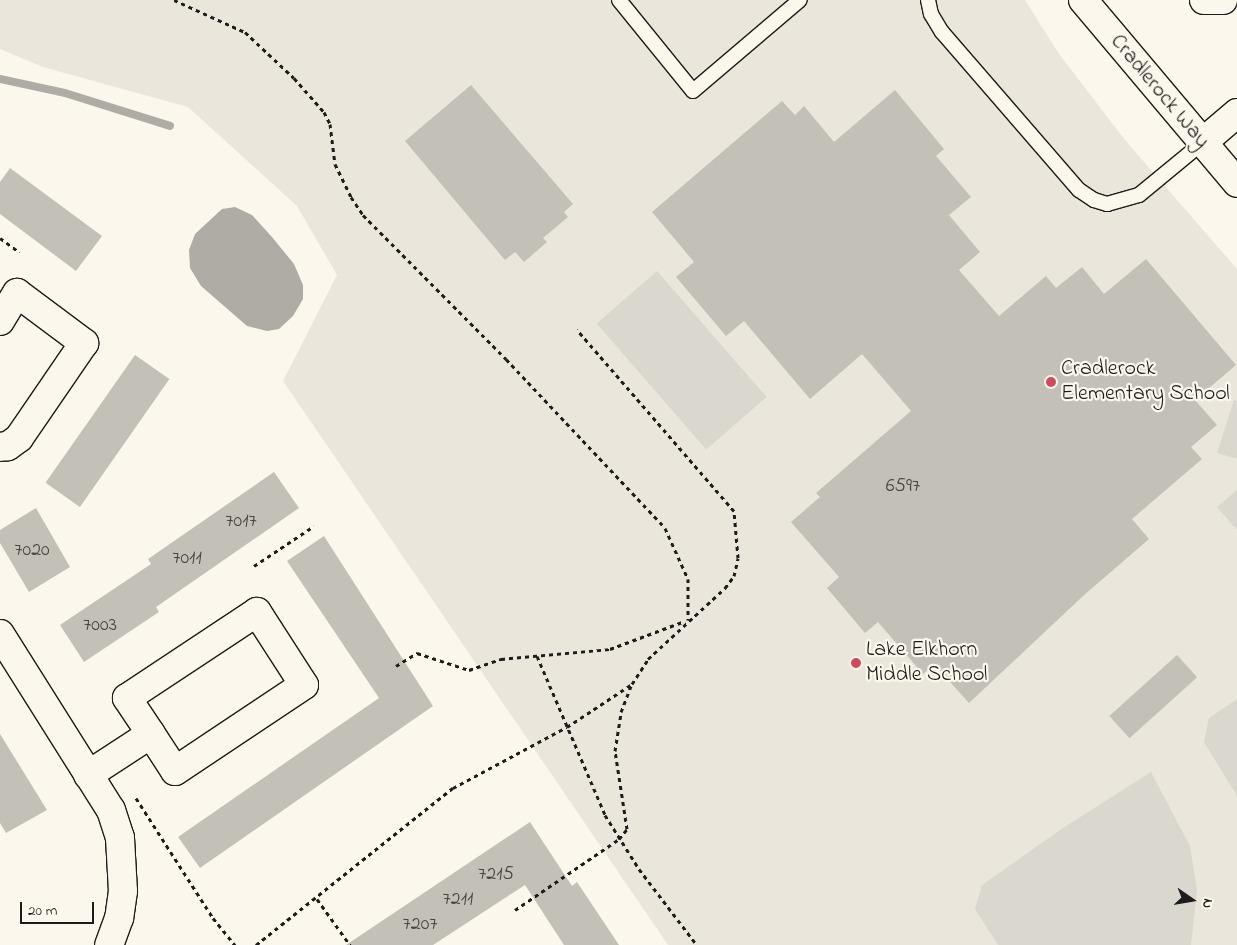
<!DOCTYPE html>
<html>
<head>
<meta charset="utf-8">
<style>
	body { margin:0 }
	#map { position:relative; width:1237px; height:945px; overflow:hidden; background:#fbf7ec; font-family:"Indie Flower",sans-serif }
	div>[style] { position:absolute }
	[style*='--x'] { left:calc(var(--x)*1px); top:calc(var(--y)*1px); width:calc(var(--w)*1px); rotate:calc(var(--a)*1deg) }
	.built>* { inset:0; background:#eae6dc }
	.green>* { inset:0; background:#dad7ce; transform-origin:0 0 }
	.water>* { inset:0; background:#afaca5 }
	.stream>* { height:8px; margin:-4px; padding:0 4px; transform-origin:4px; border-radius:4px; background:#afaca5 }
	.building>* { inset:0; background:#c3c0b8; transform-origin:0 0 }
	.path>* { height:3px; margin-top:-1.5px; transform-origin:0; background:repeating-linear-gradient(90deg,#1c1c1c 0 4px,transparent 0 8px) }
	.roads { filter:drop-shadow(1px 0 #1c1c1c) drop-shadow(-1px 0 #1c1c1c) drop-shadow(0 1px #1c1c1c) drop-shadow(0 -1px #1c1c1c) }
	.lane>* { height:14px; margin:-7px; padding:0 7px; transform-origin:7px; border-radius:7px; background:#fbf7ec }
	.street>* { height:28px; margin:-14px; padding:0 14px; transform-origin:14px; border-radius:14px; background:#fbf7ec }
	.secondary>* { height:28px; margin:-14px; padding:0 14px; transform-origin:14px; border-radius:14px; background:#fbf7ec }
	.dots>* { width:14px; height:14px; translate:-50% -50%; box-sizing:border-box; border:2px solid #fbf7ec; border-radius:50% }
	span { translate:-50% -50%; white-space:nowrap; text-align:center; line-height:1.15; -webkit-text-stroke:4.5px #fbf7ec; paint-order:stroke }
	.number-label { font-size:20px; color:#464543 }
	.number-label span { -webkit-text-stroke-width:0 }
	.street-label { font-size:22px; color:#1c1c1c }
	.poi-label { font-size:22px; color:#1c1c1c }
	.left { translate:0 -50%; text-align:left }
	.north { position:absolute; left:1167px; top:875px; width:50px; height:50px; -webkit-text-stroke:4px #fbf7ec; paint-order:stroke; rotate:103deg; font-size:14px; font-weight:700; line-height:20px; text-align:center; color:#1c1c1c }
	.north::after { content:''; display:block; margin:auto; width:18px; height:22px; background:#1c1c1c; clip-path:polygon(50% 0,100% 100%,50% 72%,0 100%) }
	.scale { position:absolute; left:20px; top:902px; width:74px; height:22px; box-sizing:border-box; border:2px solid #1c1c1c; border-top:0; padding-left:6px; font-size:15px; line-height:18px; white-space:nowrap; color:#1c1c1c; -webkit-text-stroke:4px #fbf7ec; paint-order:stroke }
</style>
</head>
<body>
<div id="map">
	<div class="built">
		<i style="clip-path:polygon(0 0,1025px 0,1059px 54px,1125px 140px,1237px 269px,1237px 945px,668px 945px,283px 381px,337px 275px,297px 206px,188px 107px,43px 67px,0 49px)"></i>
	</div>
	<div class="green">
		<i style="left:657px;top:271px;width:167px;height:80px;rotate:49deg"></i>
		<i style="clip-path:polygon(1234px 400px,1237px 401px,1237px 459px,1217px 453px)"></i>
		<i style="clip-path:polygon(1237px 490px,1237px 530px,1217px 507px)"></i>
		<i style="clip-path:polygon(1237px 699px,1237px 796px,1204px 742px,1209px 718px)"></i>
		<i style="clip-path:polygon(1151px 772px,1190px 846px,1197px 890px,1191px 945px,998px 945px,975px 909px,982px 885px,1063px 828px)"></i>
	</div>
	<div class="water">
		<i style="clip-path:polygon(235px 207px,252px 215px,272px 237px,294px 264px,303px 285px,303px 299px,293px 316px,279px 329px,267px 331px,247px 326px,201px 286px,190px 268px,189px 250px,195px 234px,222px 209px)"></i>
	</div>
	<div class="stream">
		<i style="--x:0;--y:79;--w:66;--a:12.2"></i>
		<i style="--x:65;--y:93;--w:110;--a:17.4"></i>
	</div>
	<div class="building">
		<i style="clip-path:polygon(471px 85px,573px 204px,564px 212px,568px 217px,543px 238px,547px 242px,524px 262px,515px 252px,505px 260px,405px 141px)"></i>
		<i style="clip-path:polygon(895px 90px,944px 149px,936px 156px,971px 197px,949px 215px,980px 252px,959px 270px,999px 316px,1046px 276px,1056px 288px,1082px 267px,1104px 294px,1146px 259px,1236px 365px,1195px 400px,1217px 425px,1191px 447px,1202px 459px,1132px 519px,1149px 539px,1083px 596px,969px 703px,934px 664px,923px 674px,878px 622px,865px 633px,827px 588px,839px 577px,791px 522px,820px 497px,816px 493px,911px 411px,862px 354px,810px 399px,744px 321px,726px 336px,676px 277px,694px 262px,652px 212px,782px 101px,795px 115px,804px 106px,834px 142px)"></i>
		<i style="clip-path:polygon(10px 168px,102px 236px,76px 271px,0 214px,0 182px)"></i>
		<i style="left:135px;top:355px;width:42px;height:156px;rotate:35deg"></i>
		<i style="clip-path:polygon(274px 472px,299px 508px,156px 607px,159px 612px,84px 662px,60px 625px,151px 564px,148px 559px)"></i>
		<i style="clip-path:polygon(36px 508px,70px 567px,29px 592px,0 543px,0 530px)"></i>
		<i style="clip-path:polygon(324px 536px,433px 706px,200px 868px,178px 837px,379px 698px,287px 561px)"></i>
		<i style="left:1177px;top:655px;width:30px;height:91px;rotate:48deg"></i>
		<i style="clip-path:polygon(0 734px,47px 810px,6px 833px,0 823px)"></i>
		<i style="clip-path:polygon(530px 822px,572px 886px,577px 882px,619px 945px,564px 945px,525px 885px,433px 945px,346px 945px)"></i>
	</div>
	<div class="path">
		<i style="--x:174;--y:0;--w:78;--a:24.3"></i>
		<i style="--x:245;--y:32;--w:67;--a:43.2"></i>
		<i style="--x:294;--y:78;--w:45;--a:48.6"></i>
		<i style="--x:324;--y:112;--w:13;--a:63"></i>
		<i style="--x:330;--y:124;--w:40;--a:82.9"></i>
		<i style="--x:335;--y:164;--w:37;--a:64"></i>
		<i style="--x:351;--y:197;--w:22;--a:56"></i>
		<i style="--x:363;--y:215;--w:203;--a:45.2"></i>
		<i style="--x:506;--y:359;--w:232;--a:46.7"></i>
		<i style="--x:665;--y:528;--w:56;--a:65.7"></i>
		<i style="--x:688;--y:579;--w:41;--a:90"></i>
		<i style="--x:0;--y:238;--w:24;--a:36"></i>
		<i style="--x:254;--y:566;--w:72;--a:-33.7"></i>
		<i style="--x:537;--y:656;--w:173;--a:66.8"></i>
		<i style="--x:605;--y:815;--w:64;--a:57.8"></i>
		<i style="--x:639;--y:869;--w:96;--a:52.7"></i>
		<i style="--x:396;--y:666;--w:25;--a:-32"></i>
		<i style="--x:417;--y:653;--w:55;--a:18.1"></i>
		<i style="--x:469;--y:670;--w:34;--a:-19"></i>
		<i style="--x:501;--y:659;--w:109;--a:-5.2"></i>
		<i style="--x:610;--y:649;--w:80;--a:-20.5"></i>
		<i style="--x:136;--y:798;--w:143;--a:57.3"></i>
		<i style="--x:213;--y:918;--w:35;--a:51"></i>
		<i style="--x:317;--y:899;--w:57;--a:54.3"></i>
		<i style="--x:515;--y:910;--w:126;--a:-34.3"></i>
		<i style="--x:619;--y:839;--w:13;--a:-51"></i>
		<i style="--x:627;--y:829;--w:79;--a:-98.7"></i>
		<i style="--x:615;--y:751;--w:39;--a:-81"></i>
		<i style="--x:621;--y:712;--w:30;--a:-69"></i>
		<i style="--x:632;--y:684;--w:30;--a:-57"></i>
		<i style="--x:648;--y:659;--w:105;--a:-42.7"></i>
		<i style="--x:725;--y:588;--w:15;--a:-53"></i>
		<i style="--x:734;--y:576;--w:18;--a:-77"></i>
		<i style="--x:738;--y:558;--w:47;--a:-94.9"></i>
		<i style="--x:734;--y:511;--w:240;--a:-130.9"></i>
		<i style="--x:256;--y:945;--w:252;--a:-38.6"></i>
		<i style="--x:453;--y:788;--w:129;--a:-28.2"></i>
		<i style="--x:567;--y:727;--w:78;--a:-33.5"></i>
	</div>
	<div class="roads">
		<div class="lane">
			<i style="--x:619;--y:0;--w:117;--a:50.9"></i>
			<i style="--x:693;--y:91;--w:140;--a:-40.4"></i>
			<i style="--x:928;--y:0;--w:14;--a:78"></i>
			<i style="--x:931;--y:14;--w:21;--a:59"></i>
			<i style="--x:942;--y:32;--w:209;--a:49.1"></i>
			<i style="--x:1079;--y:190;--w:18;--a:34"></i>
			<i style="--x:1094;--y:200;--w:14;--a:17"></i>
			<i style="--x:1107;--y:204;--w:33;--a:-16"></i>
			<i style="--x:1139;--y:195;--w:82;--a:-39.5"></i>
		</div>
		<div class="street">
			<i style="--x:1204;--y:0;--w:19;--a:0"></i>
			<i style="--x:1202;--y:143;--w:46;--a:-40.6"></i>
			<i style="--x:0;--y:321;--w:33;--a:-59"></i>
			<i style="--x:17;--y:293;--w:84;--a:36.7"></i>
			<i style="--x:84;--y:343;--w:115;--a:124.4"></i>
			<i style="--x:19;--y:438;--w:14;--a:144"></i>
			<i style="--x:8;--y:446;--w:8;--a:173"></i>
			<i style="--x:0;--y:634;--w:208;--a:57.8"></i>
			<i style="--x:111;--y:810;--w:29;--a:72"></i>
			<i style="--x:120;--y:838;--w:53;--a:86.8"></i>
			<i style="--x:123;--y:891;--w:27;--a:98"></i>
			<i style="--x:119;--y:918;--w:29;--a:110"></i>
			<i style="--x:88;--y:775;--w:75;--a:-33.1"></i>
			<i style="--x:151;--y:734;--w:44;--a:57"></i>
			<i style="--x:175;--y:771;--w:155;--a:-33.7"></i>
			<i style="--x:304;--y:685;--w:87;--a:-122.8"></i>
			<i style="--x:257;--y:612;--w:156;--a:146.5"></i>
			<i style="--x:127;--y:698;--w:43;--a:56.3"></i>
		</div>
		<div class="secondary">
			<i style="--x:1083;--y:0;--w:239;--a:49.9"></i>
		</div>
	</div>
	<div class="dots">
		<i style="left:1051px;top:382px;background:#d1495b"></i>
		<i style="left:856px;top:663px;background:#d1495b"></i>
	</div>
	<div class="number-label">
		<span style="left:903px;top:486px">6597</span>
		<span style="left:241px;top:521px">7017</span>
		<span style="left:32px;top:550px">7020</span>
		<span style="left:187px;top:558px">7011</span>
		<span style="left:100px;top:625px">7003</span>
		<span style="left:496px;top:874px">7215</span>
		<span style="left:458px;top:899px">7211</span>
		<span style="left:420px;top:924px">7207</span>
	</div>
	<div class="street-label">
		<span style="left:1159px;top:92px;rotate:50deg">Cradlerock Way</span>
	</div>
	<div class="poi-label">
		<span class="left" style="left:1061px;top:382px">Cradlerock<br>Elementary School</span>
		<span class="left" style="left:866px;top:663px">Lake Elkhorn<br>Middle School</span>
	</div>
	<div class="north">N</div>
	<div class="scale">20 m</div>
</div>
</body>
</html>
